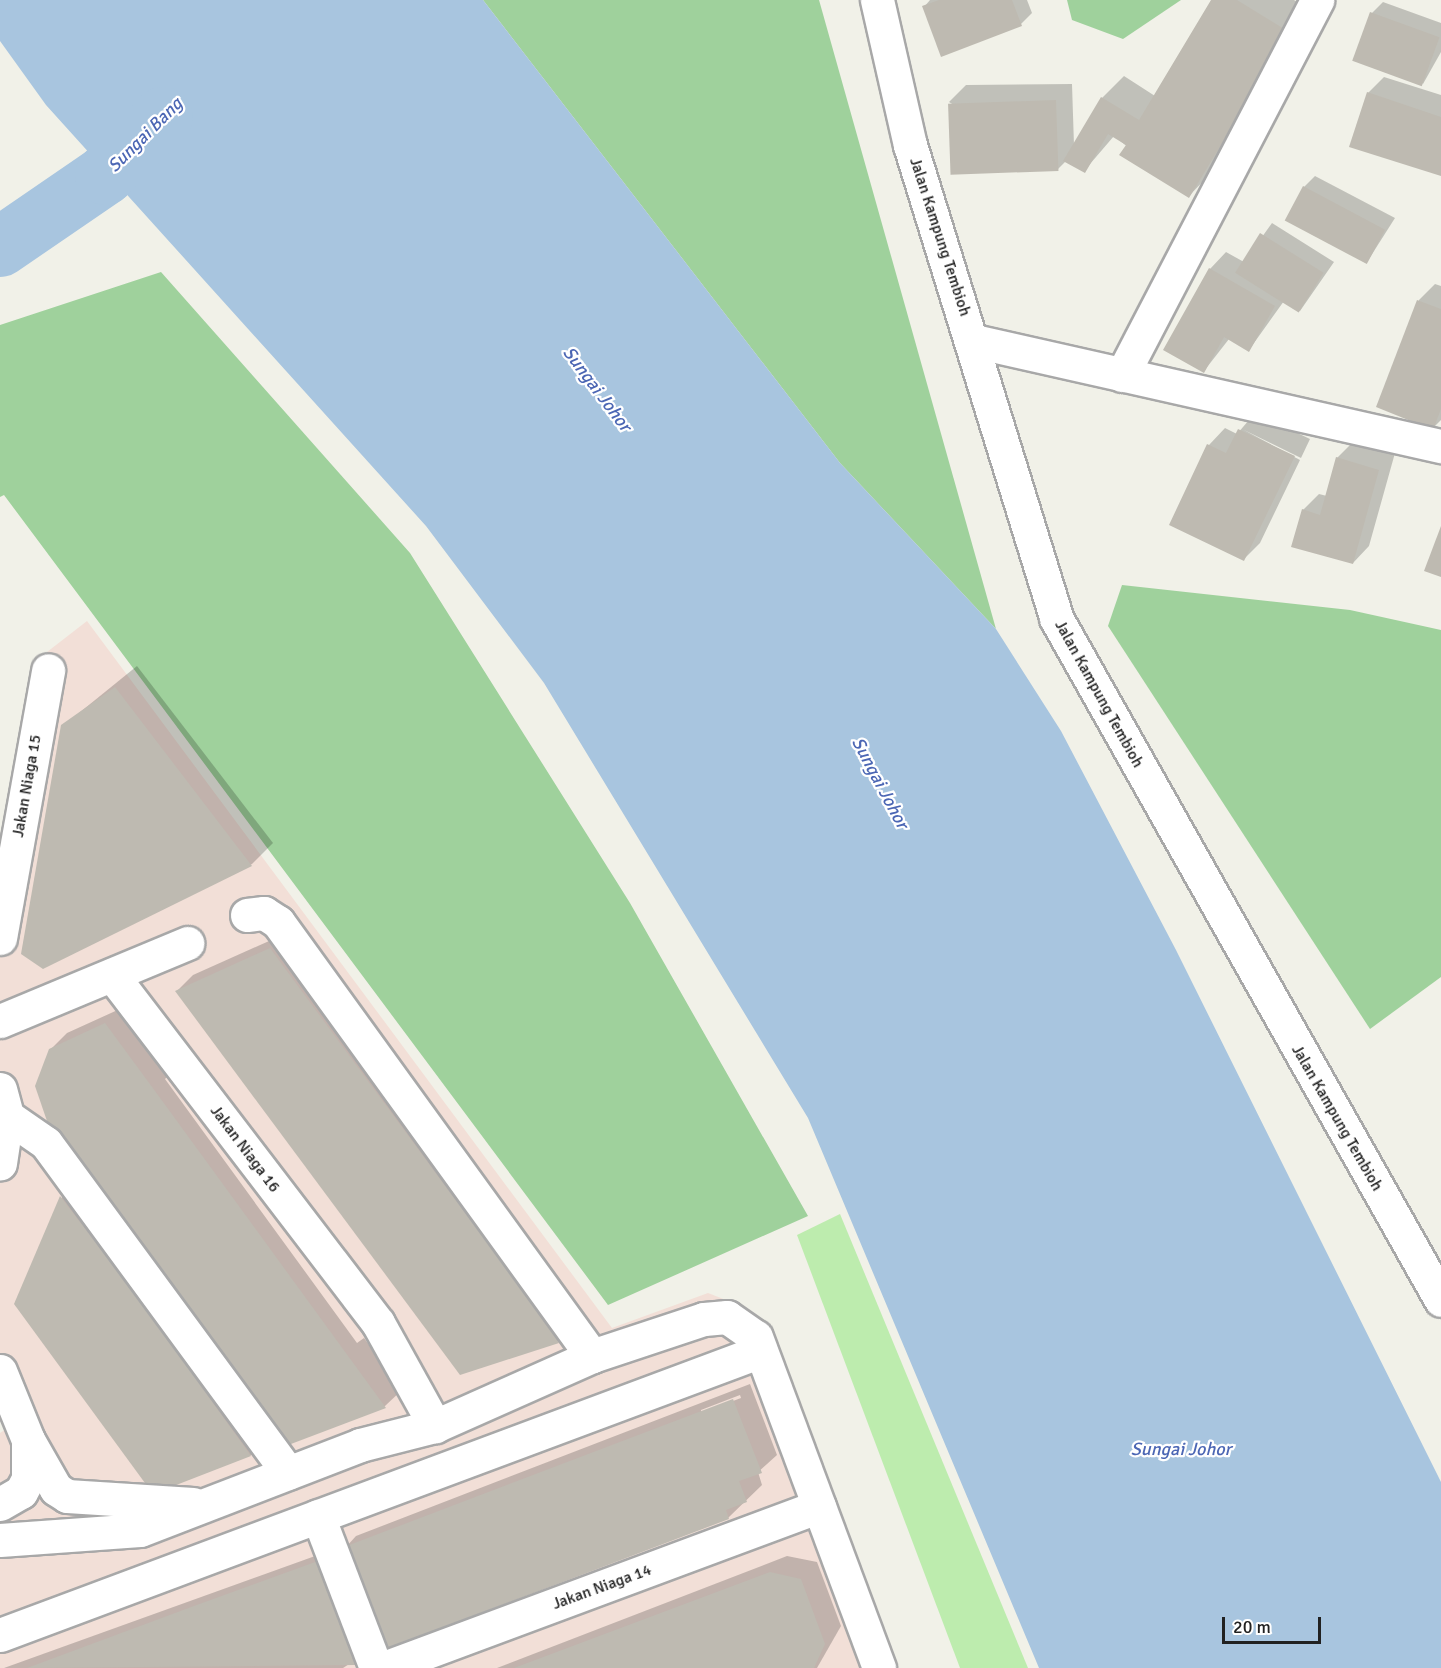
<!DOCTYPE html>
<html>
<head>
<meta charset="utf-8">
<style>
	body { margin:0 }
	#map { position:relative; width:1441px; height:1668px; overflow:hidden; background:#f1f1e8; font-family:Signika,sans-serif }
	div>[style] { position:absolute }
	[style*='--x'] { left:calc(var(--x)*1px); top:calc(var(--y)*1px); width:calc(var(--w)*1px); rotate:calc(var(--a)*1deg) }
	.commercial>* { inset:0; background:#f2dfd7 }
	.grass>* { inset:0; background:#bdecae }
	.forest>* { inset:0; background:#9fd19c }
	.water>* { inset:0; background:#a8c5df }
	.shadow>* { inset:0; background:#0003 }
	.river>* { height:60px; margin:-30px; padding:0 30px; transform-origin:30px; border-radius:30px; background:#a8c5df }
	.building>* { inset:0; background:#bebab1; transform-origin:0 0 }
	.roads { filter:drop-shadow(2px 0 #a8a8a8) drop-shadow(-2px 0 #a8a8a8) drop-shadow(0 2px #a8a8a8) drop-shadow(0 -2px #a8a8a8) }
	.minor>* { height:33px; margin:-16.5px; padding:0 16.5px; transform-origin:16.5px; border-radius:16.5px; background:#fff }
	span { translate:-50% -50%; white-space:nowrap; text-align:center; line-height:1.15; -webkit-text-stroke:4.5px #fff; paint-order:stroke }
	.street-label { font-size:16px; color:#212121 }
	.water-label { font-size:18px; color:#4b66b4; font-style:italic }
	.scale { position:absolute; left:1222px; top:1617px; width:99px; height:27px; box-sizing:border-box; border:3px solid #212121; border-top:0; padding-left:8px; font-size:18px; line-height:21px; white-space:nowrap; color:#212121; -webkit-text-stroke:4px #fff; paint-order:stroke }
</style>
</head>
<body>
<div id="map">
	<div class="commercial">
		<i style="clip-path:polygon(87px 621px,612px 1328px,708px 1293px,744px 1307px,765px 1328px,892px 1668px,0 1668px,0 1433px,6px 1429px,0 1413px,0 855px,38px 659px)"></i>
	</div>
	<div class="grass">
		<i style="clip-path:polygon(840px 1214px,1028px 1668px,960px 1668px,797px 1235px)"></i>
	</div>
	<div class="forest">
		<i style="clip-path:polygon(483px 0,819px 0,996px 629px,840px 463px)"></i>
		<i style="clip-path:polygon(1067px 0,1181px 0,1123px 39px,1072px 20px)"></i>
		<i style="clip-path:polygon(161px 272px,410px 553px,630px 903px,808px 1216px,608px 1305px,4px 495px,0 497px,0 325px)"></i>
		<i style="clip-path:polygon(1122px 585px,1350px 610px,1441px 630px,1441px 977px,1370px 1029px,1108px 626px)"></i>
	</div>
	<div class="water">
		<i style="clip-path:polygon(0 0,483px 0,840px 463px,996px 629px,1061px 731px,1176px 950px,1441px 1482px,1441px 1668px,1039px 1668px,808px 1118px,544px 683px,426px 526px,46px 105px,0 41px)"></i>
	</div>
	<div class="shadow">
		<i style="clip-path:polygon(930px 0,1027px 0,1032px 13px,1021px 24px,924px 7px)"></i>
		<i style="clip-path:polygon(1213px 0,1294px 0,1309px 9px,1210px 174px,1189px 196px,1114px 136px,1084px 171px,1066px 161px,1058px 169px,949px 102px,966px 85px,1072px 84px,1074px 145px,1102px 98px,1124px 76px,1155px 96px)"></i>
		<i style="clip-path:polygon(1383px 2px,1441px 23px,1441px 52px,1423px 84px,1372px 13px)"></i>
		<i style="clip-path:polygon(1384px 77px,1441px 95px,1441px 175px,1368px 93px)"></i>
		<i style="clip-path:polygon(1315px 176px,1395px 218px,1367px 262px,1304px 187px)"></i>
		<i style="clip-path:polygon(1272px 223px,1334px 262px,1300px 311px,1284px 301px,1249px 350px,1229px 339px,1204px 371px,1210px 269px,1226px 252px,1244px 262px)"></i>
		<i style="clip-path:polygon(1435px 284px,1441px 286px,1441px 420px,1433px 428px,1378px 406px,1419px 300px)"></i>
		<i style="clip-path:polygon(1255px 413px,1310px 439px,1301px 458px,1244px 430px,1300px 460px,1260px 543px,1244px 559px,1171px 524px,1209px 445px,1225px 428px,1237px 434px)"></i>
		<i style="clip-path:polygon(1354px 441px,1395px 453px,1369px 546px,1353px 563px,1303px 510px,1319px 494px,1327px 496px,1337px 458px)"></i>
		<i style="clip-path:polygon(137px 666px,273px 843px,252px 864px,44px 967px,63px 726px)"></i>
		<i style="clip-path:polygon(287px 933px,569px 1331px,558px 1342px,177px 991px,193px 975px)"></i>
		<i style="clip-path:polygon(122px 1008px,171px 1073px,165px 1079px,357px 1343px,364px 1338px,402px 1390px,385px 1406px,284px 1445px,50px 1050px,67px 1033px)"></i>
		<i style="clip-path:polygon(78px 1181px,261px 1444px,251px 1455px,153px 1492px,15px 1304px,62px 1197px)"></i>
		<i style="clip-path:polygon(evenodd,750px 1384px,777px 1455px,758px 1472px,762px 1485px,728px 1518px,346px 1547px,356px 1536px,750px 1384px,740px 1395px,741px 1398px,701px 1413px,701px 1410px,740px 1395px)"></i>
		<i style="clip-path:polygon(329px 1551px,366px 1653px,343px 1668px,4px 1668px)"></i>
		<i style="clip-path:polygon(787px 1556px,817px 1562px,841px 1626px,817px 1668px,497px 1668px)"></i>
	</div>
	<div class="river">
		<i style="--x:0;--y:247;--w:127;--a:-34.4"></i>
		<i style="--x:105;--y:175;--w:82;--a:-45"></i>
	</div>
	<div class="building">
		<i style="clip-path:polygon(939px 0,1012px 0,1022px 26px,941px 57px,922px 6px)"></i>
		<i style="clip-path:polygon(1211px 0,1237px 0,1289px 32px,1189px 198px,1119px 155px,1126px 145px,1108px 134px,1085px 173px,1063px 161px,1101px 97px,1139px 120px)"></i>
		<i style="left:1370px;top:12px;width:74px;height:52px;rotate:20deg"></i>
		<i style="clip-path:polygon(1367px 92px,1441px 117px,1441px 176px,1349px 147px)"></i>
		<i style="left:1056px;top:100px;width:71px;height:108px;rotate:88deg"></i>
		<i style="left:1303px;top:186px;width:93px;height:39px;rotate:28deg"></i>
		<i style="left:1260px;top:233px;width:75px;height:47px;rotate:32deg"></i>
		<i style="clip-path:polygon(1209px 268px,1275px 306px,1249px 352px,1224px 337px,1204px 373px,1163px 350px)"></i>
		<i style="clip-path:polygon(1417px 300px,1441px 309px,1441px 409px,1433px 430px,1376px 407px)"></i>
		<i style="clip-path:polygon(1238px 429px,1295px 456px,1244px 561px,1169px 525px,1207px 444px,1226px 453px)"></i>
		<i style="clip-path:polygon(1336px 457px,1379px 470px,1353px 564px,1291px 547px,1302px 509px,1320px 515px)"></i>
		<i style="clip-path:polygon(1441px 526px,1441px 577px,1424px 571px)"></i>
		<i style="clip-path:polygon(115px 687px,252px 866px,43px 969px,21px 954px,61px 725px)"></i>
		<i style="clip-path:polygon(270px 948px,505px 1267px,559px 1343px,460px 1375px,175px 991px)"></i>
		<i style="clip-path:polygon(105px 1023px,155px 1091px,386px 1408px,283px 1447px,48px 1124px,35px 1086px,49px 1049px)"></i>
		<i style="clip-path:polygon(60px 1196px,133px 1291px,251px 1456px,153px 1494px,14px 1304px)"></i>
		<i style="clip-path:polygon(733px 1399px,762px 1473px,739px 1481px,747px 1502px,726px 1510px,729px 1519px,383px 1650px,344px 1547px)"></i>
		<i style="clip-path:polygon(318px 1561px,356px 1665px,27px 1668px,194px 1606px)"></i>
		<i style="clip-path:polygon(770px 1572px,801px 1579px,825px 1644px,814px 1668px,514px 1668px)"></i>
	</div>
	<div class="roads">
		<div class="minor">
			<i style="--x:877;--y:0;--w:149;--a:77.2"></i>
			<i style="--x:910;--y:145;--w:495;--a:72.8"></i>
			<i style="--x:1056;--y:618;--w:783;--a:60.55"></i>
			<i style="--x:974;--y:341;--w:479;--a:12.7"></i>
			<i style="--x:1122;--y:375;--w:423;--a:-62.5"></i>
			<i style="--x:247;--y:915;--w:17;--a:-7"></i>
			<i style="--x:264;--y:913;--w:17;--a:33"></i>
			<i style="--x:278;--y:922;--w:536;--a:54.11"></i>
			<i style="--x:0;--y:938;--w:272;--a:-79.8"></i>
			<i style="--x:112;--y:975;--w:438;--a:52.6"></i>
			<i style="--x:378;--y:1323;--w:118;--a:61"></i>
			<i style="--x:0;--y:1021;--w:203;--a:-22.6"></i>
			<i style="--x:0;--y:1089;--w:28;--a:75"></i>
			<i style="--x:7;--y:1116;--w:48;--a:98.5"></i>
			<i style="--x:7;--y:1116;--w:47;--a:34.7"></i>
			<i style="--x:46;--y:1143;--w:409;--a:53.7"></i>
			<i style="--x:0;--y:1371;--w:74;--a:67.9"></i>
			<i style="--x:28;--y:1440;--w:56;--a:60.3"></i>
			<i style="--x:56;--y:1489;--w:13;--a:32"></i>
			<i style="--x:67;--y:1496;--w:126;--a:3.6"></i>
			<i style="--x:0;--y:1504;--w:24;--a:-30"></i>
			<i style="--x:21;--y:1492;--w:15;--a:-62"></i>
			<i style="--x:28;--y:1479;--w:39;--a:-90"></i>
			<i style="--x:318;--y:1516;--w:163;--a:69.1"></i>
			<i style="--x:0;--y:1540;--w:140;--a:-4.1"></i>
			<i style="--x:140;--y:1530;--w:236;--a:-21.1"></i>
			<i style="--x:360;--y:1445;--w:77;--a:-14.2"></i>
			<i style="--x:435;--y:1426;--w:172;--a:-24"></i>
			<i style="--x:592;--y:1356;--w:118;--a:-18.3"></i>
			<i style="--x:704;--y:1319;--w:23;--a:-5"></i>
			<i style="--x:727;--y:1317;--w:35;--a:35"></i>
			<i style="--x:756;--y:1337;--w:353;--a:69.6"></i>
			<i style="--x:0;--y:1635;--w:812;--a:-20.47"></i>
			<i style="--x:384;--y:1668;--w:464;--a:-20.4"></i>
		</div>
	</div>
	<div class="street-label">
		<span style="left:940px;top:237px;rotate:72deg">Jalan Kampung Tembioh</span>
		<span style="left:1099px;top:694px;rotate:61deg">Jalan Kampung Tembioh</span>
		<span style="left:27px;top:786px;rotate:-80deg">Jakan Niaga 15</span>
		<span style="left:1337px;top:1118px;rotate:60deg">Jalan Kampung Tembioh</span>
		<span style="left:245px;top:1149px;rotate:53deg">Jakan Niaga 16</span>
		<span style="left:602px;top:1587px;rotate:-20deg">Jakan Niaga 14</span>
	</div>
	<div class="water-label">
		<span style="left:145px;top:135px;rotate:-45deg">Sungai Bang</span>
		<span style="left:597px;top:389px;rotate:53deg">Sungai Johor</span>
		<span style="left:880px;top:783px;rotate:62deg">Sungai Johor</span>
		<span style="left:1181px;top:1449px">Sungai Johor</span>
	</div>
	<div class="scale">20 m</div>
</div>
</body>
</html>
